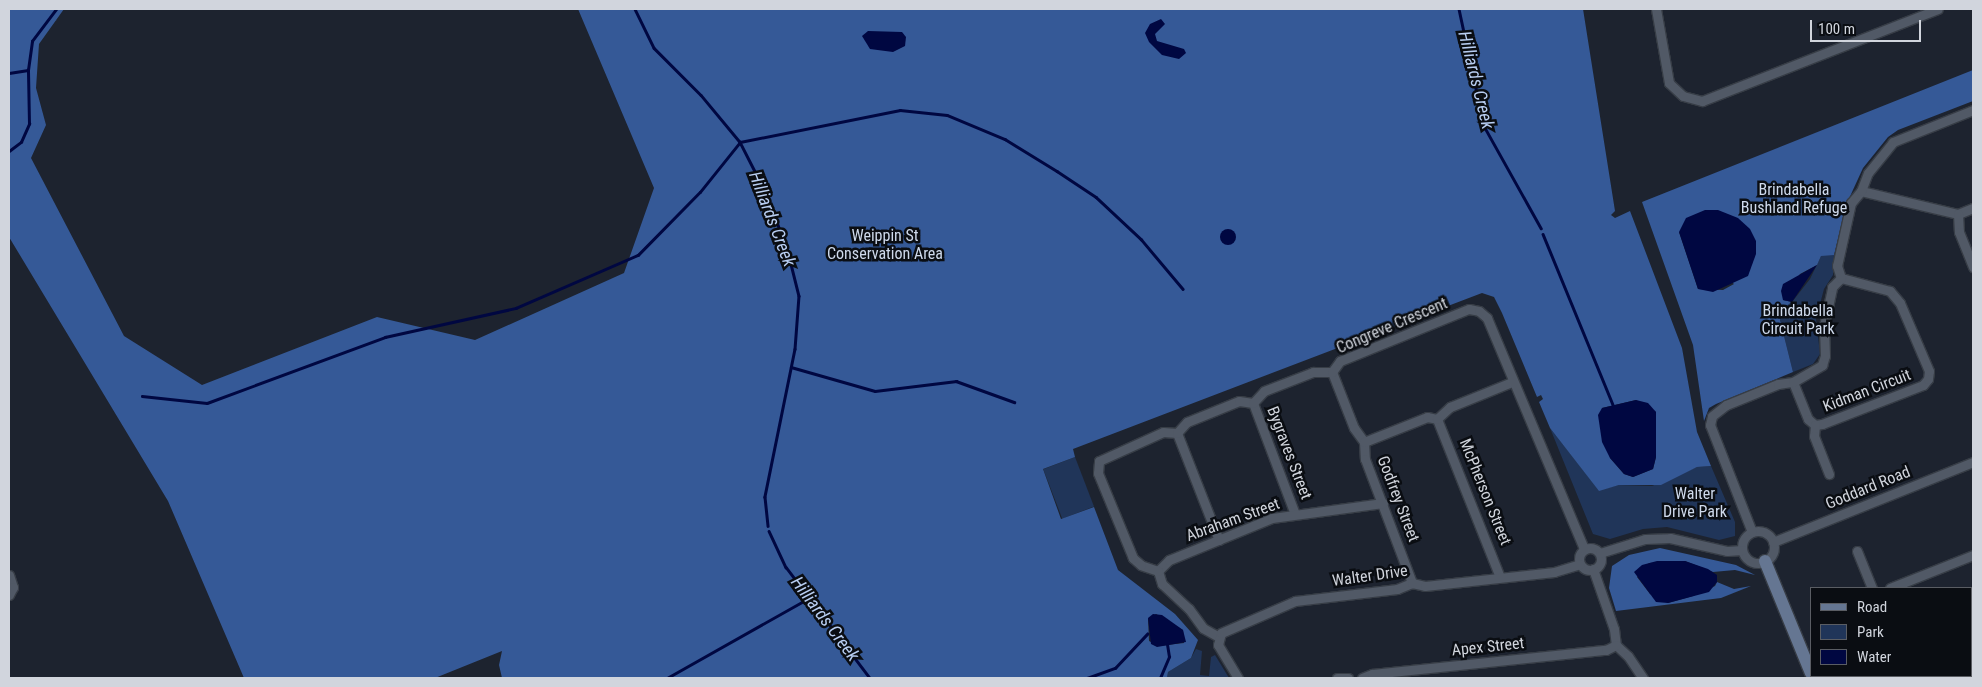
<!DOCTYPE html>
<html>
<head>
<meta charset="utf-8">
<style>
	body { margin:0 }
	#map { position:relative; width:1982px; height:687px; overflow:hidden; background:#1d232f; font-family:"Roboto Condensed",sans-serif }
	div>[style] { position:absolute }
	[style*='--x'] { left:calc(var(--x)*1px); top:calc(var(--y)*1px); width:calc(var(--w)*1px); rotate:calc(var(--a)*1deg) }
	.green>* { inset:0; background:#203559; transform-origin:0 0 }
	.forest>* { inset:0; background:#355997 }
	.water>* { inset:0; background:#000741 }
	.round { border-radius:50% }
	.stream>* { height:2.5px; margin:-1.25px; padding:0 1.25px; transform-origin:1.25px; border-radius:1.25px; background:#000741 }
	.roads { filter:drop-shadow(1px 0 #373d46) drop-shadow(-1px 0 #373d46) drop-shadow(0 1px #373d46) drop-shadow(0 -1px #373d46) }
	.street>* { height:9px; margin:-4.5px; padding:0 4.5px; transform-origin:4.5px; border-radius:4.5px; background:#515966 }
	.street>.ring { margin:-4.5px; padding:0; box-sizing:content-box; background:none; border:9px solid #515966; border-radius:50% }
	.secondary>* { height:12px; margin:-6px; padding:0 6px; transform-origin:6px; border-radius:6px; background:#657692 }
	span { translate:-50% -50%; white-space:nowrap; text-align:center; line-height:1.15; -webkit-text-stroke:5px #0a0d12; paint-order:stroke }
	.park-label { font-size:16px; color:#cfdaec }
	.street-label { font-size:16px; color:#d1d5dd }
	.water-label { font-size:18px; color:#b8cef2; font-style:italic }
	.frame { position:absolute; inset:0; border:10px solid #d1d5dd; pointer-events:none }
	.legend { position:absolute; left:1810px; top:587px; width:162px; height:90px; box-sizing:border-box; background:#0a0d12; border:1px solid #5a5d63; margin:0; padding:6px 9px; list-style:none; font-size:15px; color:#d1d5dd }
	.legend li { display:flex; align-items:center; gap:10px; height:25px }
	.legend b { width:25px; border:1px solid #5a5d63 }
	.scale { position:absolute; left:1810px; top:20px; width:111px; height:22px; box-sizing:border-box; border:2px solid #d1d5dd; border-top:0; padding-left:6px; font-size:15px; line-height:18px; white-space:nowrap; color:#d1d5dd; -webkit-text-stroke:4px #0a0d12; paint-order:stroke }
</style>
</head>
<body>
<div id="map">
	<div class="green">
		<i style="clip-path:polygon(1827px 253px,1834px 255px,1833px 275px,1824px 289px,1816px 319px,1820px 354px,1813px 364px,1793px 372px,1780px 320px,1782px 308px,1792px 302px,1810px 279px,1821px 256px)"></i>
		<i style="clip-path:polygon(1550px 428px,1599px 490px,1619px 485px,1652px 486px,1697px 467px,1711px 466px,1735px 522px,1735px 536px,1719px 540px,1667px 527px,1643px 529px,1610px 539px,1593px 534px)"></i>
		<i style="left:1075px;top:457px;width:53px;height:34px;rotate:69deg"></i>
		<i style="clip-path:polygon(1196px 649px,1202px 651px,1200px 675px,1209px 676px,1211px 657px,1215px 655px,1229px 678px,1167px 678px,1168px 672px,1191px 658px)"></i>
	</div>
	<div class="forest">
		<i style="clip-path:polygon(evenodd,9px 9px,64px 9px,39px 44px,36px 88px,46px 125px,31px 158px,124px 336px,202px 385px,377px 317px,475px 340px,624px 273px,654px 188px,578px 9px,1583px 9px,1615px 211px,1611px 215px,1615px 218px,1630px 211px,1682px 348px,1697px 432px,1711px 466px,1697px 467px,1661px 485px,1619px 485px,1599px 491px,1550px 428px,1539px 402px,1543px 399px,1541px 395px,1537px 397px,1502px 313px,1494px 297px,1482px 293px,1073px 449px,1075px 457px,1043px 469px,1061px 519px,1094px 507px,1118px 570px,1175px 614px,1198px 640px,1191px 658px,1168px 672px,1167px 678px,502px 678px,499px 665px,502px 651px,435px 678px,244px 678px,168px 501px,9px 237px,9px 9px,1636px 400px,1656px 412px,1656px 457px,1653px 469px,1633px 477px,1624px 474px,1610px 458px,1602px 408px,1636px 400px,9px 9px,1156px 614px,1183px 630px,1184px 643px,1159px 646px,1149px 641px,1148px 619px,1156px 614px)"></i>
		<i style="clip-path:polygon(evenodd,1973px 70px,1973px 101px,1898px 130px,1888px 137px,1863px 168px,1847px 203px,1834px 255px,1821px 256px,1817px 265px,1800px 274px,1783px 300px,1792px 302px,1783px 308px,1780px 320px,1793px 372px,1716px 404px,1709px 408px,1704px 421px,1693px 345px,1642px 202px,1973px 70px,1679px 232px,1734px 284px,1723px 290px,1698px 289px,1679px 232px)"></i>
		<i style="clip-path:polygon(1660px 548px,1736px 565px,1755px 575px,1735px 570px,1713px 572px,1685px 561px,1649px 563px,1637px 577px,1650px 594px,1668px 603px,1693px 596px,1715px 586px,1717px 582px,1734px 589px,1751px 586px,1721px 598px,1616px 611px,1609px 588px,1612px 566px,1629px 555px)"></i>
	</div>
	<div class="water">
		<i style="clip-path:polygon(1161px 19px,1165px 24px,1155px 34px,1157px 41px,1184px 49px,1186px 53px,1179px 59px,1162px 55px,1149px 42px,1145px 33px,1150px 24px)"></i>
		<i style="clip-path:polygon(868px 31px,902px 32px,906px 37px,905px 46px,893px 52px,870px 49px,862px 36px)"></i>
		<i style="clip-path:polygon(1705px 210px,1718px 210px,1738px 218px,1750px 229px,1756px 241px,1756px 254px,1748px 276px,1713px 292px,1698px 289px,1679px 232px,1686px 218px)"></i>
		<i class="round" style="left:1220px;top:229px;width:16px;height:16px"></i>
		<i style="clip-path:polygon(1817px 265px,1792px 302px,1783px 300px,1781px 291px,1783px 284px)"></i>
		<i style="clip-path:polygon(1636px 400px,1648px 403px,1656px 412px,1656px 457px,1653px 469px,1633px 477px,1624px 474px,1610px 458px,1602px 442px,1598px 415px,1602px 408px)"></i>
		<i style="clip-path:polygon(1657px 561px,1685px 561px,1708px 569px,1717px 575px,1717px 582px,1709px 592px,1668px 603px,1656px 602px,1634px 572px,1642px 565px)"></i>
		<i style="clip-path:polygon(1153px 614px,1162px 615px,1183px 630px,1186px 642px,1157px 647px,1151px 644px,1148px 618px)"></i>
	</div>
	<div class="stream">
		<i style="--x:635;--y:9;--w:43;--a:64"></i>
		<i style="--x:654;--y:48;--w:66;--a:45"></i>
		<i style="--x:701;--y:95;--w:61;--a:50.3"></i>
		<i style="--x:740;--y:142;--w:59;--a:63"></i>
		<i style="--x:767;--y:195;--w:61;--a:69.8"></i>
		<i style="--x:788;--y:252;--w:45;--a:76"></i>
		<i style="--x:799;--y:296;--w:53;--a:94.3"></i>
		<i style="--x:795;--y:349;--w:151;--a:101.5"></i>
		<i style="--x:765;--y:497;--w:29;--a:84"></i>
		<i style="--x:1459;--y:9;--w:120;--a:77.9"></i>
		<i style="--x:1484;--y:126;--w:117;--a:60.8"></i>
		<i style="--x:9;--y:73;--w:19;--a:-9"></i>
		<i style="--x:9;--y:151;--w:15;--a:-37"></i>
		<i style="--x:21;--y:142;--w:20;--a:-66"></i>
		<i style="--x:29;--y:124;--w:54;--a:-91.1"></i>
		<i style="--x:28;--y:70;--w:29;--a:-82"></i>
		<i style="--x:32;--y:41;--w:40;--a:-53"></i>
		<i style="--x:1543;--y:234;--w:185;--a:67.7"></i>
		<i style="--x:791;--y:367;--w:87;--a:15.9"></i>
		<i style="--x:875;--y:391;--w:82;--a:-7"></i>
		<i style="--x:956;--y:381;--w:62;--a:19.9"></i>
		<i style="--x:142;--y:396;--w:65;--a:6.1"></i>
		<i style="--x:207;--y:403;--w:190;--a:-20.3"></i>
		<i style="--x:385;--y:337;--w:134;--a:-12.5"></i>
		<i style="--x:516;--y:308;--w:133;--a:-23.5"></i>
		<i style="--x:638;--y:255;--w:88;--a:-45.5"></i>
		<i style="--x:700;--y:192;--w:64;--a:-51.3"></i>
		<i style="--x:740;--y:142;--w:163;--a:-11.3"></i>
		<i style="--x:900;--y:110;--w:47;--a:6.1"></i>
		<i style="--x:947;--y:115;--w:63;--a:22.5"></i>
		<i style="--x:1005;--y:139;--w:61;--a:31.6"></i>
		<i style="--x:1057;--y:171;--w:47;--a:33.7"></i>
		<i style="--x:1096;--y:197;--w:62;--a:43"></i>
		<i style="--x:1141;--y:239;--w:65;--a:50"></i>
		<i style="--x:769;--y:531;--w:40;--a:65"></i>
		<i style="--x:786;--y:567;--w:139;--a:52.9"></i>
		<i style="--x:667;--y:678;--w:163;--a:-29.4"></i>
		<i style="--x:1087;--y:678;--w:30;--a:-20"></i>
		<i style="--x:1115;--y:668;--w:47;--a:-46.7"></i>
		<i style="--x:1160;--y:678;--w:23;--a:-67"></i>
		<i style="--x:1169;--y:657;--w:12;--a:-99"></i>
	</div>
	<div class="roads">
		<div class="street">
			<i style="--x:1656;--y:9;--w:75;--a:80"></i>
			<i style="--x:1669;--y:83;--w:19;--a:43"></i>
			<i style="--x:1683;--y:96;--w:20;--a:15"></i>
			<i style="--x:1702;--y:101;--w:253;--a:-21.3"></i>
			<i style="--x:1861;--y:191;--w:100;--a:13.3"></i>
			<i style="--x:1958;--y:214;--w:16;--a:-22"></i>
			<i style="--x:1958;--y:214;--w:18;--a:87"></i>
			<i style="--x:1959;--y:232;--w:38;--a:68"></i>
			<i style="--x:1332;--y:372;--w:60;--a:68.6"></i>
			<i style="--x:1354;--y:428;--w:17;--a:54"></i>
			<i style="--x:1364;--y:442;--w:17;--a:87"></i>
			<i style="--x:1365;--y:459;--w:133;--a:69.2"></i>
			<i style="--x:1793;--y:382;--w:40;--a:68"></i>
			<i style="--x:1808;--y:419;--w:9;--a:41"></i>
			<i style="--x:1815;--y:425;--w:7;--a:-8"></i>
			<i style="--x:1822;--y:424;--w:108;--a:-21.1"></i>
			<i style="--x:1923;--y:385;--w:8;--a:-50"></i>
			<i style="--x:1928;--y:379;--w:8;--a:-83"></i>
			<i style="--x:1929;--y:371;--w:74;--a:-113.1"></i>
			<i style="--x:1900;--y:303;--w:16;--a:-130"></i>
			<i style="--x:1890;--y:291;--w:51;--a:-165.1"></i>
			<i style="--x:1253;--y:403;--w:119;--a:69.3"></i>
			<i style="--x:1437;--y:419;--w:170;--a:68.3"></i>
			<i style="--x:1815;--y:425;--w:11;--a:95"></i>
			<i style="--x:1814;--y:436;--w:41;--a:68.5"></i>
			<i style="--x:1177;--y:433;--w:115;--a:68.6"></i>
			<i style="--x:1364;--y:442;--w:68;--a:-21.6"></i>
			<i style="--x:1427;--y:417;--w:10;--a:11"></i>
			<i style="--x:1437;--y:419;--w:18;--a:-43"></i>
			<i style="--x:1450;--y:407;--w:67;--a:-22"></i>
			<i class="ring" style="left:1742px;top:531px;width:23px;height:23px"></i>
			<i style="--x:1752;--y:532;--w:115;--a:-111.4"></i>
			<i style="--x:1710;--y:425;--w:9;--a:-77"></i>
			<i style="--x:1712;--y:416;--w:18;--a:-38"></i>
			<i style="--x:1726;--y:405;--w:56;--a:-22"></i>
			<i style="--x:1778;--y:384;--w:15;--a:-8"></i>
			<i style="--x:1793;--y:382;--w:34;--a:-30"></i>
			<i style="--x:1822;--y:365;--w:9;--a:-72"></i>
			<i style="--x:1825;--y:356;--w:30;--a:-92"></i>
			<i style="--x:1824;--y:326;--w:40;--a:-78"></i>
			<i style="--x:1832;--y:287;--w:13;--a:-45"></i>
			<i style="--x:1841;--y:278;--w:13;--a:-108"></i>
			<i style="--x:1837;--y:266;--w:65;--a:-77.5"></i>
			<i style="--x:1851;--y:203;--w:16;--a:-50"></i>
			<i style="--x:1861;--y:191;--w:19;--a:-69"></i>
			<i style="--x:1868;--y:173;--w:40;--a:-51"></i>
			<i style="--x:1893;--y:142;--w:86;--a:-21.8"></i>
			<i style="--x:1773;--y:542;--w:215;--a:-21.8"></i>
			<i class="ring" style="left:1579px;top:548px;width:13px;height:13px"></i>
			<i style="--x:1857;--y:551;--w:40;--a:68"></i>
			<i style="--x:1600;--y:553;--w:47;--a:-17.3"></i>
			<i style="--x:1645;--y:539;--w:25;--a:-2"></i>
			<i style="--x:1670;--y:538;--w:58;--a:12.8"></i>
			<i style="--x:1727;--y:551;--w:15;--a:-4"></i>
			<i style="--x:1593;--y:569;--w:64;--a:70.7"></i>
			<i style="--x:1614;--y:629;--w:16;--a:83"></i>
			<i style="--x:1616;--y:645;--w:16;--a:43"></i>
			<i style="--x:1628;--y:656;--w:27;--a:56"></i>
			<i style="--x:1158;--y:571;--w:16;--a:-45"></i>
			<i style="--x:1169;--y:560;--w:111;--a:-22.2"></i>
			<i style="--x:1272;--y:518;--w:112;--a:-7.7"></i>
			<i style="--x:9;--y:575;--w:13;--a:72"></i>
			<i style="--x:13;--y:587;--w:9;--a:117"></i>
			<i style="--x:1890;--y:588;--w:89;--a:-21.7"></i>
			<i style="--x:1219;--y:637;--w:18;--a:-151"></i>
			<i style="--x:1203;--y:628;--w:24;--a:-126"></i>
			<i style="--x:1189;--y:609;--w:37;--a:-137"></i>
			<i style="--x:1162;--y:584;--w:14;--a:-107"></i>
			<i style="--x:1158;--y:571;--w:18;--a:-161"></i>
			<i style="--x:1141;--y:565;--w:11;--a:-139"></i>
			<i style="--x:1133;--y:558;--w:92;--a:-112.4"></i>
			<i style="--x:1098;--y:473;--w:12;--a:-85"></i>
			<i style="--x:1099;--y:461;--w:70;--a:-24.4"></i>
			<i style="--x:1163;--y:432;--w:14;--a:4"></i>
			<i style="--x:1177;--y:433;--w:15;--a:-48"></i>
			<i style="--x:1187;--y:422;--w:56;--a:-22"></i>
			<i style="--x:1239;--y:401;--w:14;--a:8"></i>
			<i style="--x:1253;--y:403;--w:16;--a:-47"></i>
			<i style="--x:1264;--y:391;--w:53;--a:-21.2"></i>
			<i style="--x:1313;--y:372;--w:19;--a:0"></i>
			<i style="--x:1332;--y:372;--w:14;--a:-54"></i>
			<i style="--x:1340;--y:361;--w:139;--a:-22"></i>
			<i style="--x:1469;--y:309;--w:10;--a:11"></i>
			<i style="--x:1479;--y:311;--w:11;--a:41"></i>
			<i style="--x:1487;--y:318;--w:251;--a:67.2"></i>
			<i style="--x:1971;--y:649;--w:2;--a:-27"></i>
			<i style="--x:1238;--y:678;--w:39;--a:-121"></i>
			<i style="--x:1218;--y:645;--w:12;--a:-76"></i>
			<i style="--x:1221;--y:633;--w:81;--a:-23.4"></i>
			<i style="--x:1295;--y:601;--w:103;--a:-6.7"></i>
			<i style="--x:1397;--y:589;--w:16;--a:-22"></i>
			<i style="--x:1412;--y:583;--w:13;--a:13"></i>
			<i style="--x:1425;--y:586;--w:130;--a:-6.2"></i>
			<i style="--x:1554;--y:572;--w:27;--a:-17"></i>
			<i style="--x:1337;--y:678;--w:11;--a:0"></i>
			<i style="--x:1362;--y:678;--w:11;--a:-22"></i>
			<i style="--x:1372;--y:674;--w:235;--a:-5.9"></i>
			<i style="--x:1606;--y:650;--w:11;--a:-27"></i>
			<i style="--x:1896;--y:678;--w:4;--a:-34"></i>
		</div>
		<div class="secondary">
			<i style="--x:1765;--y:561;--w:121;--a:67.7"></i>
		</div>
	</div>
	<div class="park-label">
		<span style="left:1794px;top:199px">Brindabella<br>Bushland Refuge</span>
		<span style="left:885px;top:245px">Weippin St<br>Conservation Area</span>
		<span style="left:1798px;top:320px">Brindabella<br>Circuit Park</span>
		<span style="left:1695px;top:503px">Walter<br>Drive Park</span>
	</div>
	<div class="street-label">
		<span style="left:1392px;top:326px;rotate:-23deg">Congreve Crescent</span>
		<span style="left:1867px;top:391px;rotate:-21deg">Kidman Circuit</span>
		<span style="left:1289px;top:453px;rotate:69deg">Bygraves Street</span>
		<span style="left:1868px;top:488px;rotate:-22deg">Goddard Road</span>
		<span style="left:1485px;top:492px;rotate:68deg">McPherson Street</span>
		<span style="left:1398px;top:499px;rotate:69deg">Godfrey Street</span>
		<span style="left:1233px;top:520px;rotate:-20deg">Abraham Street</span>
		<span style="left:1370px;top:576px;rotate:-8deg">Walter Drive</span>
		<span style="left:1488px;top:647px;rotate:-6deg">Apex Street</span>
	</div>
	<div class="water-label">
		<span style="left:1476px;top:80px;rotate:76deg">Hilliards Creek</span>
		<span style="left:772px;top:219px;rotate:69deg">Hilliards Creek</span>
		<span style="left:825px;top:619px;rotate:53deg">Hilliards Creek</span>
	</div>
	<div class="frame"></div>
	<ul class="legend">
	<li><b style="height:6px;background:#657692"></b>Road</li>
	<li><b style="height:14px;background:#203559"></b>Park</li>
	<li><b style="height:14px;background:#000741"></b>Water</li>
	</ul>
	<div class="scale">100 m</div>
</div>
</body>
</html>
